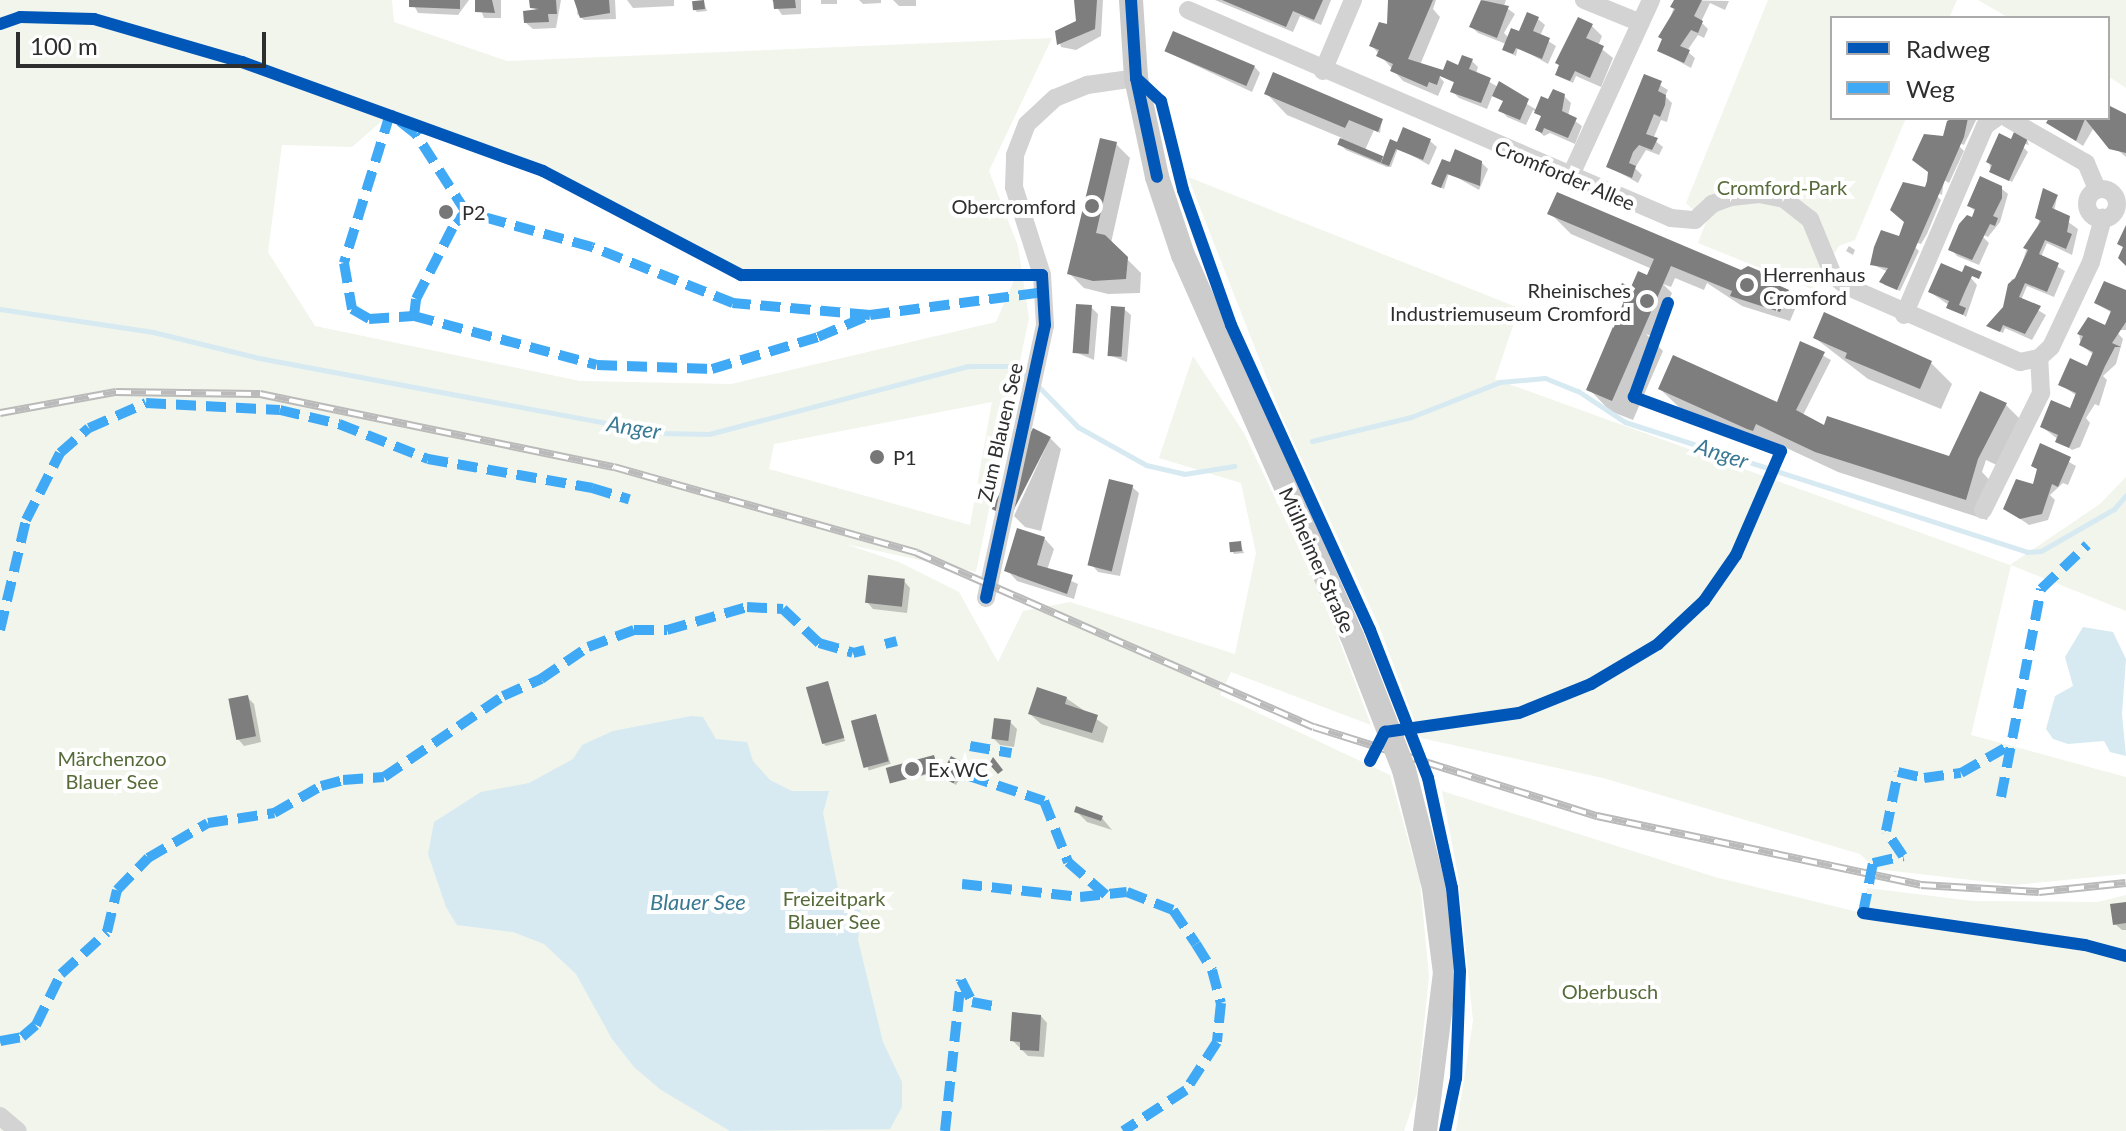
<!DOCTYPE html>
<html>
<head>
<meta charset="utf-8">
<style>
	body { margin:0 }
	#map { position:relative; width:2126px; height:1131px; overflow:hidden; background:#fff; font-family:Lato,sans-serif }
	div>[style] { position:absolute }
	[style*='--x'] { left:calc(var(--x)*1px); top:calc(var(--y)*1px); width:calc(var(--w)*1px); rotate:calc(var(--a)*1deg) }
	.green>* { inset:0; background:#f1f5eb }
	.water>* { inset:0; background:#d7eaf2 }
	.shadow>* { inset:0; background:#0003; transform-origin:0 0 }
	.stream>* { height:5px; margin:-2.5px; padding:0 2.5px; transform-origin:2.5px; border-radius:2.5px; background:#d7eaf2 }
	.building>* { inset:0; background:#7e7e7e; transform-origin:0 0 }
	.minor>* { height:18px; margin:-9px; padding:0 9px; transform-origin:9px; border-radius:9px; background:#d3d3d3 }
	.minor>.ring { margin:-9px; padding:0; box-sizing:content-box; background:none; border:18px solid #d3d3d3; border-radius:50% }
	.secondary>* { height:24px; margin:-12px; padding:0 12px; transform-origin:12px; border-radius:12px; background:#ccc }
	.rail>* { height:8px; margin-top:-4px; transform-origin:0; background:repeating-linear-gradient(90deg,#fff 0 15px,#bababa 0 30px); box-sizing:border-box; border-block:2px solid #bababa }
	.secondary-bridge>* { height:24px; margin:-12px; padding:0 12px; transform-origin:12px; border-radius:12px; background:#ccc }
	.quiet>* { height:10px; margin-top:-5px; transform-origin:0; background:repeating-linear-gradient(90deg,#3fa9f5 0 20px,transparent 0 30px) }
	.cycleway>* { height:12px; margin:-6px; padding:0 6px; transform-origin:6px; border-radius:6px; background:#0057b8 }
	.dots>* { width:22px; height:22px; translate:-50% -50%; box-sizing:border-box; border:4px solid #fff; border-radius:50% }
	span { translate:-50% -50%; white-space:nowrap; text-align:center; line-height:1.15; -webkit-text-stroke:8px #fff; paint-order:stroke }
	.street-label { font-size:20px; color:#2e2e2e }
	.park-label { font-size:20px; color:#566b39 }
	.poi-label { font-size:20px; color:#2e2e2e }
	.right { translate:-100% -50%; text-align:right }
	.left { translate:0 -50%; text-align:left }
	.water-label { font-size:22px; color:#397993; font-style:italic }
	.legend { position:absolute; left:1830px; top:16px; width:280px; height:104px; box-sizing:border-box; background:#fff; border:2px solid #ababab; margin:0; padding:10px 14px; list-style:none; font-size:24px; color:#2e2e2e }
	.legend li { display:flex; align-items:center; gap:16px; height:40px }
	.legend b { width:40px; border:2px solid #ababab }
	.scale { position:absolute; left:16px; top:32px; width:250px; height:36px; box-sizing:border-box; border:4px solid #2e2e2e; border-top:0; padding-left:10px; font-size:24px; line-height:28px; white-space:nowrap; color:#2e2e2e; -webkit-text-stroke:6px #fff; paint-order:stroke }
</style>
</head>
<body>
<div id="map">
	<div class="green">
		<i style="clip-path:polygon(evenodd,0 0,392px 0,394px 22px,507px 61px,1052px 38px,989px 171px,1018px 246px,1029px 318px,976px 572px,845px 544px,899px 562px,959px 592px,998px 662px,1023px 611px,1070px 602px,1235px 654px,1256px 553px,1241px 483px,1159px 458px,1193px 356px,1244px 433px,1326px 605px,1371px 725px,1231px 672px,1220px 695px,1390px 775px,1420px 882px,1429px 976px,1417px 1093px,1404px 1131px,0 1131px,0 0,390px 114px,543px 171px,741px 275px,1015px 278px,996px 322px,731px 384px,580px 381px,315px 326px,268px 252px,282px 145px,352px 147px,390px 114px,0 0,992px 402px,970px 525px,769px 469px,774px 444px,992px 402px)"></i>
		<i style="clip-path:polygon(1768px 0,1957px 0,1949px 18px,1832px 18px,1832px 118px,1906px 118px,1855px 240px,1839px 246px,1812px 289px,1698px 243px,1706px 222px,1686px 203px)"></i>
		<i style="clip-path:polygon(1978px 0,2126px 0,2126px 88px,2108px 76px,2108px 18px,2009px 18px)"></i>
		<i style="clip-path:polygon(1188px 177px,1519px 308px,1495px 379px,2010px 565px,2100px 504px,2126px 477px,2126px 611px,2011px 565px,1971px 735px,2126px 777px,2126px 874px,2015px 885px,1876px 869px,1860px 854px,1603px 778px,1421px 738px,1379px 626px,1282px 417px)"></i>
		<i style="clip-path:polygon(1442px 791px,1715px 877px,1862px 913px,1867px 888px,1973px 901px,2098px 902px,2126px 895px,2126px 1131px,1456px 1131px,1473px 1021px,1458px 875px)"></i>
	</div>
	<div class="water">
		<i style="clip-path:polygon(2083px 627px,2113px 632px,2126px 659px,2122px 714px,2126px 756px,2110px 752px,2104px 741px,2068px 744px,2053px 739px,2046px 729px,2055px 696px,2073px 686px,2065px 657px)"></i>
		<i style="clip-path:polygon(691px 716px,703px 717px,716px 739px,747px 742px,753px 761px,770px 780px,792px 791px,829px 791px,823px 813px,839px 894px,861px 908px,858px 940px,883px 1042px,902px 1082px,902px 1107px,890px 1129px,730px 1131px,661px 1090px,634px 1067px,612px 1039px,576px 974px,544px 944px,513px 932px,457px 925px,446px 907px,428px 854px,434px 822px,481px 792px,529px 783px,573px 759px,582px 745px,613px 731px)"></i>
	</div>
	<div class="shadow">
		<i style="clip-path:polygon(411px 0,469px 0,458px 15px,418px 13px)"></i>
		<i style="clip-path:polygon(477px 0,501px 0,501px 18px,484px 18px)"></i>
		<i style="clip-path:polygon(531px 0,561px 0,556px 28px,533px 29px,526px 23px,537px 12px)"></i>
		<i style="clip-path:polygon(579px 0,615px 0,616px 19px,584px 20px,577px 14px)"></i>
		<i style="clip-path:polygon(674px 0,674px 6px,633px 8px,627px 0)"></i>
		<i style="clip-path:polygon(772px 0,801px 0,801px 14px,782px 15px)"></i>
		<i style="left:821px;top:0;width:16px;height:4px"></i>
		<i style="clip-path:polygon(859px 0,881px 0,881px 3px,863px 4px)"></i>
		<i style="clip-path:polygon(893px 0,916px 0,916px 6px,899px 6px)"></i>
		<i style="clip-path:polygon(1076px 0,1103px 0,1101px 36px,1076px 50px,1061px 47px,1057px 32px,1078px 22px)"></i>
		<i style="clip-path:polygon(1215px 0,1331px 0,1321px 25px,1300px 16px,1293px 32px)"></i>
		<i style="clip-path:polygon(1390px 0,1436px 0,1433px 9px,1440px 17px,1420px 65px,1444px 73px,1472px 61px,1478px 67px,1476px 74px,1537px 110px,1564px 96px,1571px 103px,1568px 116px,1582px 126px,1575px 144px,1550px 133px,1544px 136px,1537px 130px,1543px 117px,1533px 110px,1526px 125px,1507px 117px,1501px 110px,1504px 101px,1493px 94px,1487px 109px,1459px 98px,1452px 91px,1455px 83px,1438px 75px,1444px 82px,1438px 96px,1403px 81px,1372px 46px,1388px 27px)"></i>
		<i style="clip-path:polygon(1483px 0,1506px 0,1504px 6px,1515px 14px,1504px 33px,1509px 38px,1538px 19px,1545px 25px,1540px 36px,1556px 46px,1548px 64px,1518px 47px,1516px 56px,1507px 52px,1506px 44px,1478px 33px,1472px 27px)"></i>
		<i style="clip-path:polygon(1676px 0,1729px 1px,1725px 10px,1710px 3px,1701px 22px,1708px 29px,1704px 38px,1698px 35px,1687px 51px,1695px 58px,1691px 68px,1660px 51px)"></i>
		<i style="clip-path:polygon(704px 2px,707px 11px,697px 12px,694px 9px)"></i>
		<i style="clip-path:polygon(1591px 25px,1602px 36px,1598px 46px,1613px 58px,1601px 87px,1576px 76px,1573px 83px,1560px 77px)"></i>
		<i style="clip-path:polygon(1167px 52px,1254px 66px,1260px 73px,1252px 92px)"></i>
		<i style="clip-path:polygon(1645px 76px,1668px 90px,1665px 96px,1672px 103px,1667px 122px,1661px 120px,1653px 139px,1663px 147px,1659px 155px,1646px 150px,1635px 168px,1642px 175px,1638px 183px,1608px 166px)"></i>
		<i style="clip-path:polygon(1266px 93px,1382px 120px,1380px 133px,1374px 130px,1365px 150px,1384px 160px,1396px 143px,1430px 141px,1437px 147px,1429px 165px,1398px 148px,1391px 167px,1387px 167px,1346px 150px,1340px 144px,1342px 138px,1287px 115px)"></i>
		<i style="clip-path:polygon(2108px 107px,2126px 116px,2126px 157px,2093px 129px,2083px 146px,2049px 123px,2054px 118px,2108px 118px)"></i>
		<i style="clip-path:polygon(1942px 118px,1977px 118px,1964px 145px,1954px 141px,1964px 151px,1949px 183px,1944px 180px,1942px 195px,1931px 190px,1941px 200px,1927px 234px,1921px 244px,1908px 240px,1919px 251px,1900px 291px,1884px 285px,1888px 272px,1872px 264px,1883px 233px,1908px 242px,1901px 235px,1905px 225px,1917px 227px,1893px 209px,1904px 184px,1934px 194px,1927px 187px,1930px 172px,1915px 160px,1929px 135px,1953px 143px,1946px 135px,1948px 124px,1960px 129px,1954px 120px)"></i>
		<i style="clip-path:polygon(2027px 140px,2029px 145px,2018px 142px,2028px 152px,2012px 182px,1991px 171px,1989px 162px,2012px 141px)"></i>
		<i style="clip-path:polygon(1116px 144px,1130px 158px,1111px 243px,1141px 273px,1140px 293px,1108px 294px,1084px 288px,1070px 274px)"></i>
		<i style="clip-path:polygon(1481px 162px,1488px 169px,1479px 190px,1449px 173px,1444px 189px,1436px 186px,1449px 164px)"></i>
		<i style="clip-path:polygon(2001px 188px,2008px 194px,2000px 222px,1988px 237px,1979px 233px,1989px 243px,1979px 265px,1957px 256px,1951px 249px,1976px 212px,1969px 206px)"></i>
		<i style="clip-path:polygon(2057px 197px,2054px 212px,2078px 229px,2072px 255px,2047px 243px,2041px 257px,2065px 271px,2054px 297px,2027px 286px,2021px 300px,2046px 315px,2032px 340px,2005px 328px,2003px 333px,1991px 328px,1990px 321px,2003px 326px,1996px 320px,2011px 294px,2007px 290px,2012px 279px,2016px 281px,2031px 236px,2035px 238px,2043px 205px)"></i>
		<i style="clip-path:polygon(1550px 213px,1741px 272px,1748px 268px,1798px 302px,1790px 321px,1742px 306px,1707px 283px,1704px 290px,1675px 278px,1671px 287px,1663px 284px,1672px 293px,1654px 337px,1646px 334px,1663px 351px,1633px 420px,1610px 411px,1589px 389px,1625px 304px,1618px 297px,1648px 277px,1652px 269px,1571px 234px)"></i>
		<i style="clip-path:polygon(1849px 246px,1855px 250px,1853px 255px,1846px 251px)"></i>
		<i style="clip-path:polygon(1971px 278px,1977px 285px,1966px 317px,1930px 292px)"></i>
		<i style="clip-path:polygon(2126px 292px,2126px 330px,2115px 330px,2123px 339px,2116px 364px,2103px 376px,2107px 380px,2099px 406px,2095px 404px,2086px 418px,2090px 423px,2080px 447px,2072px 450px,2042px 427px,2071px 411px,2077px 396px,2060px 384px,2096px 371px,2094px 355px,2081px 345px,2079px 334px,2106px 327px,2112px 313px,2096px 303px)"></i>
		<i style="clip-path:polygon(1091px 307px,1098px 314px,1094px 360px,1075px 352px)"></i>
		<i style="clip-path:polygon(1124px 309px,1131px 315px,1127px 362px,1109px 355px)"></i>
		<i style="clip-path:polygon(1815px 338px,1931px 363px,1952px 384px,1941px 409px,1868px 379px)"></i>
		<i style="clip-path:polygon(1802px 344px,1831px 360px,1802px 417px,1825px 427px,1950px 459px,2006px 405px,2027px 426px,2007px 470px,1986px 460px,1982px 472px,1997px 488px,1987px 520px,1838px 472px,1778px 444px,1770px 450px,1682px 410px,1660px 389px,1787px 410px)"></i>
		<i style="clip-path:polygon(1050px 438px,1061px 449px,1041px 531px,1025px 527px,1014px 516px)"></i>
		<i style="clip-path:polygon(2041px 446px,2076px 466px,2068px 485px,2063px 483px,2050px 495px,2055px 500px,2048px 520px,2029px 525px,2006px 509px,2041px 490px,2036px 476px)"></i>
		<i style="clip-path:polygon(1132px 487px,1139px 493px,1120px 576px,1098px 572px,1092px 565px)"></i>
		<i style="clip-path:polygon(1044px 538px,1054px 549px,1047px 570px,1078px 584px,1074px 599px,1017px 581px,1007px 570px)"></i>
		<i style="clip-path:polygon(1240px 543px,1244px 553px,1234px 554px,1232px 551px)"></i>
		<i style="clip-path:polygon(904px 581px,910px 588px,907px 613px,873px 609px,867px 602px)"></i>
		<i style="clip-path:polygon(828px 683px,845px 741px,826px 746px,823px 743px)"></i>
		<i style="clip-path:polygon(247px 697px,254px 704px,261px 742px,244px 746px,238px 739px)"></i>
		<i style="clip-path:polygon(1066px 698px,1108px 727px,1103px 743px,1041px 724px,1030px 714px)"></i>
		<i style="left:876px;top:716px;width:50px;height:23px;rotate:73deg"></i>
		<i style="clip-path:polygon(1010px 722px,1017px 729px,1014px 747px,1000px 745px,993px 738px)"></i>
		<i style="clip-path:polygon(934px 757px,940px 772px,892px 782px)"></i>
		<i style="clip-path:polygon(952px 759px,966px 768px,956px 785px,944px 778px)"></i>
		<i style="clip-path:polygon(1076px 811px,1102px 818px,1112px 830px,1087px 822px)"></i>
		<i style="clip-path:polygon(2126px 904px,2126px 930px,2122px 930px,2115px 924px)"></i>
		<i style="clip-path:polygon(1041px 1016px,1047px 1023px,1044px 1057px,1028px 1056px,1012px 1040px)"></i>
	</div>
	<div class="stream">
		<i style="--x:0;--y:309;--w:155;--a:8.5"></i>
		<i style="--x:153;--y:332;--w:109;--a:13.8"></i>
		<i style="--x:259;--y:358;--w:407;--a:10.6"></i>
		<i style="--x:659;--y:433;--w:50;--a:1.1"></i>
		<i style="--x:709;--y:434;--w:269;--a:-14.7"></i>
		<i style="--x:969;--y:366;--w:43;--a:0"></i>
		<i style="--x:1012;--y:366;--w:21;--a:37"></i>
		<i style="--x:1037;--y:385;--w:59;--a:45.7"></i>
		<i style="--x:1078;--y:427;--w:78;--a:29.2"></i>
		<i style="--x:1146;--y:465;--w:39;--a:13"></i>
		<i style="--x:1184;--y:474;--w:51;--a:-9.1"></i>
		<i style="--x:1312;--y:441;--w:102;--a:-13.6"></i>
		<i style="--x:1411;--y:417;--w:96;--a:-21.5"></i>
		<i style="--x:1500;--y:382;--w:45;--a:-5.1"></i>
		<i style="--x:1545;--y:378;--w:35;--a:22"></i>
		<i style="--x:1578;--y:391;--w:56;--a:33.4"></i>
		<i style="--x:1625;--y:422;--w:422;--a:17.9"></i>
		<i style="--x:2027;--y:552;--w:14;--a:-4"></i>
		<i style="--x:2041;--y:551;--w:84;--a:-29.9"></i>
		<i style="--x:2114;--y:509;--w:18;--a:-49"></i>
	</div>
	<div class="building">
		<i style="clip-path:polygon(409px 0,460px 0,460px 9px,409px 7px)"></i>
		<i style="clip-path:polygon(475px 0,492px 0,495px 13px,475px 12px)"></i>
		<i style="clip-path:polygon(529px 0,556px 0,557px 14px,548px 14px,549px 22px,524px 23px,523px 11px,539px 9px,530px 8px)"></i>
		<i style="clip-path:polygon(574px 0,609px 0,610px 13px,580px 18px)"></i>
		<i style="left:704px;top:0;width:9px;height:12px;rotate:84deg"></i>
		<i style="clip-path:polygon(773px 0,795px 0,796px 8px,774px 9px)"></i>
		<i style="clip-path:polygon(1074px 0,1097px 0,1095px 29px,1057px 45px,1055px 31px,1076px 21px)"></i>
		<i style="clip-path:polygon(1222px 0,1323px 0,1314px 20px,1293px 11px,1286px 27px)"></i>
		<i style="clip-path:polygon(1388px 0,1433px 0,1408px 59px,1443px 70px,1447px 60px,1458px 65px,1462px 55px,1473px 59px,1469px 69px,1491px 78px,1481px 103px,1450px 92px,1454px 82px,1440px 76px,1437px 85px,1429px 82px,1427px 87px,1390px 71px,1393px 64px,1376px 56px,1379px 50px,1369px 46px,1379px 22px,1387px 24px)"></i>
		<i style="clip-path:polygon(1481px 0,1509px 6px,1497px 38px,1469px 27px)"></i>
		<i style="clip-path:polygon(1674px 0,1702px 0,1694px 16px,1703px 21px,1698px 33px,1691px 30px,1680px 46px,1690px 50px,1684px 63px,1657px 51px,1662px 39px,1658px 37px,1675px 9px,1670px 7px)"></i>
		<i style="clip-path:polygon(1527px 12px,1539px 17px,1533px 31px,1550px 38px,1542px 59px,1516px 48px,1513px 54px,1502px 50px,1511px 28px,1519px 31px)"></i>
		<i style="clip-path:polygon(1578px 17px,1593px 24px,1586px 38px,1604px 46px,1590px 78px,1575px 71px,1570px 81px,1555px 75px,1559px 65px,1555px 63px)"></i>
		<i style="left:1173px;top:31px;width:89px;height:22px;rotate:23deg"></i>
		<i style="clip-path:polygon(1273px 72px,1383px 119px,1378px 132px,1349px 120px,1345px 128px,1264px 94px)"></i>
		<i style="clip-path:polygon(1644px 74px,1662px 81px,1658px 91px,1666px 95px,1665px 105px,1660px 117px,1654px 114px,1646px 134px,1658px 138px,1652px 150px,1639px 145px,1633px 152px,1629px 163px,1636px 166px,1632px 178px,1606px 167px)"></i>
		<i style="clip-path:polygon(1499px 81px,1529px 99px,1520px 120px,1498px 111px,1503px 101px,1492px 96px)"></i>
		<i style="clip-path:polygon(1553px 89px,1565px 94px,1562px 111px,1577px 118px,1568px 138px,1544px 128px,1542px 133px,1535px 130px,1541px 116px,1534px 113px,1541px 96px,1548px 99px)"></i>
		<i style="clip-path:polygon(2108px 105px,2126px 114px,2126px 153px,2109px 149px,2085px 119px,2076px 141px,2046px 123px,2049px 118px,2108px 118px)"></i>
		<i style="clip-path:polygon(1953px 118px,1968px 118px,1964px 137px,1897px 290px,1879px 282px,1888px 268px,1870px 265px,1874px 247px,1881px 230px,1899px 236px,1904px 222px,1890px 210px,1903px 182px,1925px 187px,1927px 181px,1928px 172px,1912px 160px,1924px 134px,1943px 136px,1947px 121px)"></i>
		<i style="clip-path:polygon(1403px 127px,1431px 139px,1423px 160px,1396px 149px,1389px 166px,1381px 163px,1390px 139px,1397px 142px)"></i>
		<i style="clip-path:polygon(2014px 132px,2028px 138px,2009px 181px,1989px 172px,1992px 165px,1986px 162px,1999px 133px,2011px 139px)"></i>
		<i style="clip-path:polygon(1100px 138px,1117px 142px,1096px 233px,1105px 235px,1128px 257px,1126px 279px,1093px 281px,1067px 274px)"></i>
		<i style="left:1340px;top:138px;width:47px;height:7px;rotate:23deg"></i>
		<i style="clip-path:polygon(1455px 149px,1482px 161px,1480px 186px,1447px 174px,1441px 188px,1431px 184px,1442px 159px,1450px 162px)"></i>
		<i style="clip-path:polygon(1980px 176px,2002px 186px,2002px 198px,1993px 216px,1998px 218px,1995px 226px,1990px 224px,1972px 260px,1948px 250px,1959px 224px,1967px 215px,1972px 217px,1975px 209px,1967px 206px)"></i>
		<i style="clip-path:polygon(2043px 188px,2058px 195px,2052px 208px,2070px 216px,2067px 232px,2072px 234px,2066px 249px,2045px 240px,2039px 254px,2059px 263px,2047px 292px,2025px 283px,2019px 297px,2041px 306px,2025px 334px,2003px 325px,2000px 332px,1986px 326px,2003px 307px,2008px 284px,2015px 278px,2028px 250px,2023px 248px,2041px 221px,2035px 218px)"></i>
		<i style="clip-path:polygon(1557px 192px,1741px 270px,1748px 266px,1760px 271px,1762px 278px,1789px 290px,1780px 312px,1730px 296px,1732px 291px,1671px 266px,1612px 401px,1586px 390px,1624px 301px,1616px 298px,1622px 283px,1631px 287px,1638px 271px,1647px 275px,1654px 259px,1547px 214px)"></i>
		<i style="clip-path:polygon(2126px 225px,2126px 266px,2118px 258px,2123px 247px,2117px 244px)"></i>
		<i style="clip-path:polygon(1941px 263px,1962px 272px,1965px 265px,1982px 272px,1979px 279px,1972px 276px,1965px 291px,1959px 305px,1966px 308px,1963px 315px,1946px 308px,1949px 301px,1928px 292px)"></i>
		<i style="clip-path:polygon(2104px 281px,2126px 290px,2126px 322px,2112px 343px,2121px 347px,2115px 347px,2105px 366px,2069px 448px,2055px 442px,2058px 435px,2040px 427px,2051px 400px,2070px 408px,2076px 393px,2058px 385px,2070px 358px,2087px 366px,2093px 352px,2079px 345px,2083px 336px,2077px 334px,2088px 317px,2105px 325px,2111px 311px,2094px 303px)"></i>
		<i style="left:1076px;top:304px;width:16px;height:49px;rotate:4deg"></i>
		<i style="left:1111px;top:306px;width:14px;height:50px;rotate:4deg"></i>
		<i style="clip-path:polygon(1824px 312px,1932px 361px,1920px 389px,1845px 358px,1847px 353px,1813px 338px)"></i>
		<i style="clip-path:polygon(1800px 341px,1825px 352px,1796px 410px,1824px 425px,1827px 416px,1949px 456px,1980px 391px,2007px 403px,1978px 459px,1966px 500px,1815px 452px,1756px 424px,1753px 431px,1747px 429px,1658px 389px,1673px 355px,1777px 402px)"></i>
		<i style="left:1033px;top:428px;width:20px;height:91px;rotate:27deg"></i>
		<i style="clip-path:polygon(2040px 443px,2071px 457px,2058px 487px,2052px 484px,2042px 514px,2020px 519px,2003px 509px,2016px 479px,2033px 484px,2037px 469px,2031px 466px)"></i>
		<i style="left:1109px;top:479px;width:25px;height:89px;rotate:14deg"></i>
		<i style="clip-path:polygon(1017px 528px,1045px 537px,1037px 565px,1073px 575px,1067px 594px,1004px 571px)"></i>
		<i style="left:1241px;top:541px;width:10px;height:12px;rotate:84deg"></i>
		<i style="left:868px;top:575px;width:37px;height:28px;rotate:6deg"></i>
		<i style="left:828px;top:681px;width:59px;height:23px;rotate:74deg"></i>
		<i style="clip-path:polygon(1037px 687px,1067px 697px,1065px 704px,1098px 715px,1092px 733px,1028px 714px)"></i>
		<i style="left:248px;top:695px;width:42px;height:20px;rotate:79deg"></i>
		<i style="left:876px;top:714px;width:49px;height:26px;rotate:75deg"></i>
		<i style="left:994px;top:718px;width:17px;height:21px;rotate:7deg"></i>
		<i style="left:934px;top:755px;width:16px;height:50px;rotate:75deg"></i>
		<i style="left:951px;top:756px;width:15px;height:23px;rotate:28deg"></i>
		<i style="clip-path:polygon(993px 757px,1003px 770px,998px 774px,989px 764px)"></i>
		<i style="clip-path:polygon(1076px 806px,1103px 816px,1101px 821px,1074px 812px)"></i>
		<i style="clip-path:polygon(2126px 902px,2126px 923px,2113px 925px,2110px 904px)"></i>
		<i style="clip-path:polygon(1012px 1012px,1041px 1015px,1039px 1051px,1020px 1050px,1020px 1042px,1010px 1041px)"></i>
	</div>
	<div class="minor">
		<i style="--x:1584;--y:0;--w:61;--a:22"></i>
		<i style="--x:1188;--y:10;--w:526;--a:23.3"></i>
		<i style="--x:1671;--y:218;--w:24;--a:5"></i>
		<i style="--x:1695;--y:220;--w:23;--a:-43"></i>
		<i style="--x:1712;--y:204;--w:20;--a:-20"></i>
		<i style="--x:1731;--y:197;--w:28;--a:-6"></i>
		<i style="--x:1759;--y:194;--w:25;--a:11"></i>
		<i style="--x:1784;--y:199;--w:33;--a:38"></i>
		<i style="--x:1810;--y:219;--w:61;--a:67.7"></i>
		<i style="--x:1833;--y:275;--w:17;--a:40"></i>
		<i style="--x:1846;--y:286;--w:190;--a:23.6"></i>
		<i style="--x:2020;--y:362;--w:19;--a:-12"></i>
		<i style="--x:2039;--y:358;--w:16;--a:-43"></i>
		<i style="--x:2051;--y:347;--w:94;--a:-64.8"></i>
		<i style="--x:2091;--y:262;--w:46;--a:-74.7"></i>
		<i style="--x:1323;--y:71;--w:77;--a:-67.1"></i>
		<i style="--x:2007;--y:118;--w:91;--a:29.7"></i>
		<i style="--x:2086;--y:163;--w:28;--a:67"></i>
		<i style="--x:1570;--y:177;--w:195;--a:-65.4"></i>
		<i class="ring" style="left:2087px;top:189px;width:12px;height:12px"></i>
		<i style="--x:1904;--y:315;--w:206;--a:-66.8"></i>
		<i style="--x:1985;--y:126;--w:14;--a:-36"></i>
		<i style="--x:1983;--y:510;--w:131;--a:-63.6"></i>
		<i style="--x:2041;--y:393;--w:35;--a:-93"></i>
		<i style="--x:986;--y:598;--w:279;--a:-77.8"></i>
		<i style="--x:1045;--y:325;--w:50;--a:-93.4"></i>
		<i style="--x:1042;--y:275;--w:92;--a:-107.7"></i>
		<i style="--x:1014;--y:187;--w:32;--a:-88"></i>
		<i style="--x:1015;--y:155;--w:33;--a:-69"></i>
		<i style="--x:1027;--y:124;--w:38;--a:-43"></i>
		<i style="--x:1055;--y:98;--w:35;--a:-22"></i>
		<i style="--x:1087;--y:85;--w:49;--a:-8.1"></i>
		<i style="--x:0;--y:1116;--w:23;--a:40"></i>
	</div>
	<div class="secondary">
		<i style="--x:1131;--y:0;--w:78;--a:86.3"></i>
		<i style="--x:1136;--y:78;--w:101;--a:78"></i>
		<i style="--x:1157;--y:177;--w:82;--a:71.6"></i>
		<i style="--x:1183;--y:255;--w:417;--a:66.1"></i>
		<i style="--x:1425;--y:1131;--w:159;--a:-82.8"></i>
		<i style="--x:1445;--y:973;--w:86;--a:-97.4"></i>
	</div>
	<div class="rail">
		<i style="--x:0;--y:413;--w:118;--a:-10.3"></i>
		<i style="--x:116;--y:392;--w:144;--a:0.8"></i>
		<i style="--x:260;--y:394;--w:361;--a:11.7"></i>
		<i style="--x:614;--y:467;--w:315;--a:15.8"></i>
		<i style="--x:917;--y:553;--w:433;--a:23.7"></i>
		<i style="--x:1314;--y:727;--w:297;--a:17.5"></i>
		<i style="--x:1597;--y:816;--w:331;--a:12"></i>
		<i style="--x:1921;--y:885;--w:118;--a:3.4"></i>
		<i style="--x:2039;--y:892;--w:87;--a:-5.9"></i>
	</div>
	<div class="secondary-bridge">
		<i style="--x:1352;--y:636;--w:144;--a:68.8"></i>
		<i style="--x:1404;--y:770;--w:122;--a:75.7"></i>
	</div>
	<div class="quiet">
		<i style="--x:870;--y:315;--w:138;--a:-175"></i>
		<i style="--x:733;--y:303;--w:152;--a:-158.3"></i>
		<i style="--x:592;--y:247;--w:131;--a:-164.5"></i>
		<i style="--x:466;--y:212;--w:93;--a:-122.7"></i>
		<i style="--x:416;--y:134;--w:33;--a:-142"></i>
		<i style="--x:390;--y:114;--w:156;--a:107.2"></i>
		<i style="--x:344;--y:263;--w:47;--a:80.1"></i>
		<i style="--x:352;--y:309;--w:20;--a:30"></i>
		<i style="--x:369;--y:319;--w:45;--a:-3.8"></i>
		<i style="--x:414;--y:316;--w:189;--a:15"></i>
		<i style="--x:597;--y:365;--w:115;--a:2"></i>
		<i style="--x:712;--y:369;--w:111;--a:-16.8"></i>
		<i style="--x:818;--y:337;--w:56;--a:-22.9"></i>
		<i style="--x:870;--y:315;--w:177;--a:-7.5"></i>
		<i style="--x:414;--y:316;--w:17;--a:-83"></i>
		<i style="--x:416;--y:299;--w:85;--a:-62.8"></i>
		<i style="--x:455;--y:223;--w:16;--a:-45"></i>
		<i style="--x:0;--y:630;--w:113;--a:-76.7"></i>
		<i style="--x:26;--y:520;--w:75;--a:-63.1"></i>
		<i style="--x:60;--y:453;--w:38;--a:-41"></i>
		<i style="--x:89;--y:428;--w:62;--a:-23.7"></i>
		<i style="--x:146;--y:403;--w:134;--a:3"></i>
		<i style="--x:280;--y:410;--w:61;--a:13.3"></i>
		<i style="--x:339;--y:424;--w:96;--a:21.5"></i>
		<i style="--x:428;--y:459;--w:167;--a:10"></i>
		<i style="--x:592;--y:488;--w:39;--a:17"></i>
		<i style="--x:885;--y:644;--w:12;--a:-14"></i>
		<i style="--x:970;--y:746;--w:42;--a:9.7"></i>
		<i style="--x:969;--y:776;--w:79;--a:18.4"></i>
		<i style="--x:1044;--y:801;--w:66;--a:68.5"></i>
		<i style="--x:1068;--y:862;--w:50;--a:41"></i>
		<i style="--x:2001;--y:797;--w:212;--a:-79.1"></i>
		<i style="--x:2041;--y:589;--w:64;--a:-43.7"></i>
		<i style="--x:962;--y:884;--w:119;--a:6.3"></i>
		<i style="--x:1080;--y:897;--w:47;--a:-6.1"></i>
		<i style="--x:1127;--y:892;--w:49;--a:21.4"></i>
		<i style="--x:1173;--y:910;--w:41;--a:55.9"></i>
		<i style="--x:1196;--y:944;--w:31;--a:58"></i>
		<i style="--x:1212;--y:970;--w:34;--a:75"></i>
		<i style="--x:1221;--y:1003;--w:39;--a:96"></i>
		<i style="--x:1217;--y:1042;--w:57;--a:122.9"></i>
		<i style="--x:1186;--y:1090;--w:75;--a:146.9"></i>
		<i style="--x:1870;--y:914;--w:7;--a:-172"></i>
		<i style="--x:1863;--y:913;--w:51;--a:-78.7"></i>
		<i style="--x:1873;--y:863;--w:31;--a:-13"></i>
		<i style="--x:1903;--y:856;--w:30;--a:-124"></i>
		<i style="--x:1886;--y:831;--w:60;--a:-78.5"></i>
		<i style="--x:1898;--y:772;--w:27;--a:13"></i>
		<i style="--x:1924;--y:778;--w:37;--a:-8"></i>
		<i style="--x:1961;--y:773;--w:59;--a:-29.6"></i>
		<i style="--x:961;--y:980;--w:25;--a:63"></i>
		<i style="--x:972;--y:1002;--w:25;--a:11"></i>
		<i style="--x:0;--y:1041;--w:22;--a:-10"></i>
		<i style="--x:22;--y:1037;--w:18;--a:-41"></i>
		<i style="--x:36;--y:1025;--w:57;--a:-63.9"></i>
		<i style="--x:61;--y:974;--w:62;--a:-42.4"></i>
		<i style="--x:107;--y:932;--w:43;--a:-76.6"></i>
		<i style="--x:117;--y:890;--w:45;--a:-45.9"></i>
		<i style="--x:148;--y:858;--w:69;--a:-30.3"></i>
		<i style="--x:208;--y:823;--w:67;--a:-8.6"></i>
		<i style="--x:274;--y:813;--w:54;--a:-29.9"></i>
		<i style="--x:321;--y:786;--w:23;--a:-15"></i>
		<i style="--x:343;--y:780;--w:41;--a:-4.2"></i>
		<i style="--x:384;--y:777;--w:144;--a:-34.2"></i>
		<i style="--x:503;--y:696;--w:42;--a:-24.1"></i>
		<i style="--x:541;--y:679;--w:57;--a:-34.2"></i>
		<i style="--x:588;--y:647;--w:49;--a:-20.3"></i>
		<i style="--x:634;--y:630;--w:33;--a:0"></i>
		<i style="--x:667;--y:630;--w:83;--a:-16"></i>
		<i style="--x:747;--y:607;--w:36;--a:3"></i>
		<i style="--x:783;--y:609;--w:50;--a:43.4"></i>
		<i style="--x:819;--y:643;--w:35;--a:16"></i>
		<i style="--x:853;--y:653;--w:12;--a:-14"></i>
		<i style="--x:945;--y:1131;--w:152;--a:-84"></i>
	</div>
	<div class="cycleway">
		<i style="--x:1131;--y:0;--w:78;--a:86.3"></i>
		<i style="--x:1136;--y:78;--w:101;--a:78"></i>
		<i style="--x:0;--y:24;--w:21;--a:-19"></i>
		<i style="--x:20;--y:17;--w:74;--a:1.5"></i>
		<i style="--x:94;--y:19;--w:154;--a:16.2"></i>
		<i style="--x:242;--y:62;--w:320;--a:19.9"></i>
		<i style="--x:543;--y:171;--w:224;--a:27.7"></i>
		<i style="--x:741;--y:275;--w:301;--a:0"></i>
		<i style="--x:1042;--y:275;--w:50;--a:86.6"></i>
		<i style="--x:1045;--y:325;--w:279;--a:102.2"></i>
		<i style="--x:1136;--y:78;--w:34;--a:43"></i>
		<i style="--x:1161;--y:101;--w:92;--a:76.1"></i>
		<i style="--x:1183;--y:190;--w:143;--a:70.4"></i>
		<i style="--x:1231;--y:325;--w:335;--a:65.5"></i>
		<i style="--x:1370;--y:630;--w:159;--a:68.6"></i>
		<i style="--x:1428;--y:778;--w:113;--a:77.7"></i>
		<i style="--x:1452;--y:888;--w:83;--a:84.5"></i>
		<i style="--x:1460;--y:971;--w:107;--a:92.1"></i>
		<i style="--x:1456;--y:1078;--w:54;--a:101.7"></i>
		<i style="--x:1370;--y:761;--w:33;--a:-63"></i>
		<i style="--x:1385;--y:732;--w:135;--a:-8.1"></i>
		<i style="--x:1519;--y:713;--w:78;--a:-21.9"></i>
		<i style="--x:1591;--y:684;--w:78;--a:-30.8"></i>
		<i style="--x:1658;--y:644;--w:63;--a:-43.1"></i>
		<i style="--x:1704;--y:601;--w:56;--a:-55.2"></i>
		<i style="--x:1736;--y:555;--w:113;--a:-66.6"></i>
		<i style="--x:1781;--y:451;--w:157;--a:-159.8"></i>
		<i style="--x:1634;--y:397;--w:100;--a:-70.1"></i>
		<i style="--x:1863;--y:913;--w:224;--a:8.2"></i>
		<i style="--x:2085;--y:945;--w:42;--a:15"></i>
	</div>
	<div class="dots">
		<i style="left:1092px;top:206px;background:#777"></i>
		<i style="left:446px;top:212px;background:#777"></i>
		<i style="left:1747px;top:285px;background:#777"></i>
		<i style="left:1647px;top:301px;background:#777"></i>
		<i style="left:877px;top:457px;background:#777"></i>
		<i style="left:912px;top:769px;background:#777"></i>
	</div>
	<div class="street-label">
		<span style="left:1565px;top:175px;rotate:23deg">Cromforder Allee</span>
		<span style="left:1000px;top:432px;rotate:-77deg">Zum Blauen See</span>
		<span style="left:1317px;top:560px;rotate:66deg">Mülheimer Straße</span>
	</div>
	<div class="park-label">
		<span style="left:1782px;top:187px">Cromford-Park</span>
		<span style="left:112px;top:770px">Märchenzoo<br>Blauer See</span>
		<span style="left:834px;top:910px">Freizeitpark<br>Blauer See</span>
		<span style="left:1610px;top:991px">Oberbusch</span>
	</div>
	<div class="poi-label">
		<span class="right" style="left:1076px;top:206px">Obercromford</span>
		<span class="left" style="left:462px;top:212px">P2</span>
		<span class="left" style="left:1763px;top:286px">Herrenhaus<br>Cromford</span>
		<span class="right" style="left:1631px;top:302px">Rheinisches<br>Industriemuseum Cromford</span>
		<span class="left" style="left:893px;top:457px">P1</span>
		<span class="left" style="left:928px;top:769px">Ex WC</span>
	</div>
	<div class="water-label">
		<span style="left:634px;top:427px;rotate:9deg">Anger</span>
		<span style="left:1722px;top:453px;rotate:18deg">Anger</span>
		<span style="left:698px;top:902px">Blauer See</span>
	</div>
	<ul class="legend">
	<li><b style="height:10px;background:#0057b8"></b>Radweg</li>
	<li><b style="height:10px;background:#3fa9f5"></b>Weg</li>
	</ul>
	<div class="scale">100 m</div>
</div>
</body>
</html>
